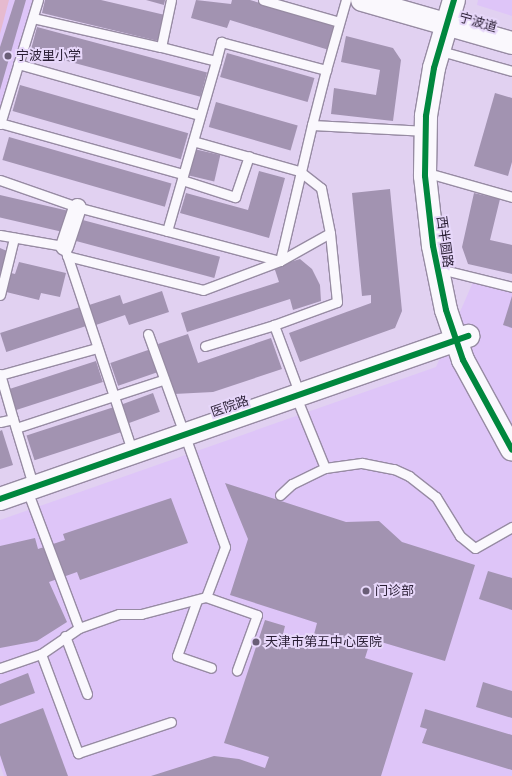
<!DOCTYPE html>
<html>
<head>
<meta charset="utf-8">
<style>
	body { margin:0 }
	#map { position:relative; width:512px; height:776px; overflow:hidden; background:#e1d1f1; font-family:"Sofia Sans Condensed","Noto Sans SC",sans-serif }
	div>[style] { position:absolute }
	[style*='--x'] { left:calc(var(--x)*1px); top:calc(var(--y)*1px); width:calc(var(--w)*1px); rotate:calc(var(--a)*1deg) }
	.built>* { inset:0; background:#dec5f8 }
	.green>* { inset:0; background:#e6bacf }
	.building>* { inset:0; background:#a293b1; transform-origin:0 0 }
	.roads { filter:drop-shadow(1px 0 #978ba3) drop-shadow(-1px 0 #978ba3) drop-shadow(0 1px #978ba3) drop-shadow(0 -1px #978ba3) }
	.lane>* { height:9px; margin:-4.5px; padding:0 4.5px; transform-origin:4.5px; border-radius:4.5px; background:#faf8fd }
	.street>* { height:17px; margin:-8.5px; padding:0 8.5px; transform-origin:8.5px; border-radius:8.5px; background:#faf8fd }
	.secondary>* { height:22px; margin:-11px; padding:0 11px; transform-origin:11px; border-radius:11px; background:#faf8fd }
	.cycleway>* { height:6px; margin:-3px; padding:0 3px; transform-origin:3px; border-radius:3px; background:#00873e }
	.dots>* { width:11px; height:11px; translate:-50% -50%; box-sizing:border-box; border:2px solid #e7d7fa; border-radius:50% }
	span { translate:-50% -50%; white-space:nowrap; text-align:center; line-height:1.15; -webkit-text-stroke:4px #e7d7fa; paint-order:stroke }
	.street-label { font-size:13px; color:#291e34 }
	.poi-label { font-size:13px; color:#291e34 }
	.left { translate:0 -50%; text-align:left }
</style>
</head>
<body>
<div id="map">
	<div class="built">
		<i style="clip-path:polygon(0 0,33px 0,0 112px)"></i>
		<i style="clip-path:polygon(478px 0,512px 0,512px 16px,477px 5px)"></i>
		<i style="clip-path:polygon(473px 282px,512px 292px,512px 776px,4px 776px,0 765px,0 520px,436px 367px)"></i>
	</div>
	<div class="green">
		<i style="clip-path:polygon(0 0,9px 0,0 34px)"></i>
	</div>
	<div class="building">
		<i style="clip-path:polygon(15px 0,26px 0,0 90px,0 47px)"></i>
		<i style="clip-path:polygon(45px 0,101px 0,165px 15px,158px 41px,42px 13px)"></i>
		<i style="clip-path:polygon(146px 0,165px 0,164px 5px)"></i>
		<i style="clip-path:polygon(196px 0,231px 4px,232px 0,250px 0,336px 26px,329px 50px,230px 20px,227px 28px,191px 18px)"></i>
		<i style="left:37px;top:27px;width:176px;height:25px;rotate:15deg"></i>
		<i style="clip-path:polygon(346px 36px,393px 48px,401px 60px,393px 121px,331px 114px,334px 88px,376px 95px,380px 70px,341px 62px)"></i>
		<i style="left:227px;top:53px;width:91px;height:25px;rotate:16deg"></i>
		<i style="left:20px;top:85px;width:175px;height:27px;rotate:16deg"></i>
		<i style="clip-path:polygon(495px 93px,512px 98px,512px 162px,508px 176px,474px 166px)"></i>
		<i style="left:216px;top:102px;width:85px;height:26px;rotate:16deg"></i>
		<i style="left:9px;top:137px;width:169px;height:24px;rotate:16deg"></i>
		<i style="left:194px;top:149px;width:27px;height:27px;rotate:13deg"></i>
		<i style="clip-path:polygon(259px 171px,285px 178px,269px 238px,180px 213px,186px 193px,248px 210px)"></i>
		<i style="clip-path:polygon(390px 189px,402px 311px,395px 328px,300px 362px,289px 333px,371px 303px,371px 295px,362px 296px,352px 193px)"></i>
		<i style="clip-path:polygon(474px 193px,500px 199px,490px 240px,512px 245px,512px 274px,468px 264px,462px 247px)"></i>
		<i style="left:0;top:195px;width:73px;height:22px;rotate:13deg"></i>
		<i style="left:79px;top:219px;width:146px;height:22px;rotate:15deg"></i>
		<i style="clip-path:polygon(0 248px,7px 251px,0 274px)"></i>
		<i style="clip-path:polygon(300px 259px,312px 269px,320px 285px,321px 301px,293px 310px,290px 299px,187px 332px,181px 313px,279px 282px,274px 267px)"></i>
		<i style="clip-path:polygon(19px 262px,66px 273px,60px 297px,41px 293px,39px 300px,2px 291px,7px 272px,15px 274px)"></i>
		<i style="clip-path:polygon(162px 291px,169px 312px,129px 325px,125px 315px,93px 326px,86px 306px,120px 295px,123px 304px)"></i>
		<i style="clip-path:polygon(512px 296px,512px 328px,503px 325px)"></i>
		<i style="left:80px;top:307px;width:20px;height:84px;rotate:72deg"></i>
		<i style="clip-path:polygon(188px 334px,198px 363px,271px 338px,282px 369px,213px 392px,174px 394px,158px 344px)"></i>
		<i style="left:151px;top:349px;width:24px;height:43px;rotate:71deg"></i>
		<i style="left:96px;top:361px;width:22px;height:91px;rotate:72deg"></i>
		<i style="left:153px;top:393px;width:20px;height:37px;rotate:70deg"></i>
		<i style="left:114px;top:407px;width:26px;height:92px;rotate:72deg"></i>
		<i style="clip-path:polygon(2px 430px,13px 465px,0 469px,0 431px)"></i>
		<i style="clip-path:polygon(225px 483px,346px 522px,379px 521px,402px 542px,475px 565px,445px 661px,371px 639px,365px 658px,413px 673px,381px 776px,151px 776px,214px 756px,239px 759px,265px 768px,269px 757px,224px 743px,265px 620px,285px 626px,283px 634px,312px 642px,317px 623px,230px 595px,248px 539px)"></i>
		<i style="clip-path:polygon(171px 498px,188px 543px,80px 580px,77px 572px,49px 582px,67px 622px,37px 641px,0 648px,0 546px,35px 538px,38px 549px,65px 540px,63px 534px)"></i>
		<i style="clip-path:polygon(488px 571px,512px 578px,512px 610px,479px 599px)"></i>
		<i style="clip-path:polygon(28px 673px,35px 693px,0 706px,0 684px)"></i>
		<i style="clip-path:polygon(483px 682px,512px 691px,512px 718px,476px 707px)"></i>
		<i style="clip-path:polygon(43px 708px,68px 776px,7px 776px,0 755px,0 724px)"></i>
		<i style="clip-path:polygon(425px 709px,512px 735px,512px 770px,422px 743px,427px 729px,420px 727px)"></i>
	</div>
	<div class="roads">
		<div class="lane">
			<i style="--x:263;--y:0;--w:79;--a:16.1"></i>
			<i style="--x:33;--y:18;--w:131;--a:12.8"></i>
			<i style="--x:448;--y:53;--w:66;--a:15.7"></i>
			<i style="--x:216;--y:61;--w:20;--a:-75"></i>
			<i style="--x:221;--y:42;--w:109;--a:14.9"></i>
			<i style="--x:326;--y:70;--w:57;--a:104.3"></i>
			<i style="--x:18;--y:64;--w:189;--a:15.7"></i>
			<i style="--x:326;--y:70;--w:73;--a:-74.1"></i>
			<i style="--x:0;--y:123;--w:190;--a:15.6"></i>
			<i style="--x:0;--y:124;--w:130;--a:-73"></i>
			<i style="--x:435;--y:175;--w:80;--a:15.9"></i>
			<i style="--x:0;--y:180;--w:82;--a:19.3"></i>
			<i style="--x:77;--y:207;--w:210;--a:14.9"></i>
			<i style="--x:280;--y:261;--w:140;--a:-76.8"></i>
			<i style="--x:312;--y:125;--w:115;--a:3"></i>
			<i style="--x:182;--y:180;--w:56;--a:17.8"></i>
			<i style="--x:235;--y:197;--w:43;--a:-71.1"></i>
			<i style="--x:167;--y:231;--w:177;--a:-73.9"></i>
			<i style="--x:216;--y:61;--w:57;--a:-165.7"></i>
			<i style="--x:161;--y:47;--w:48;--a:-78"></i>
			<i style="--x:0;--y:235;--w:65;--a:9.8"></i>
			<i style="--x:64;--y:246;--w:218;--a:71.6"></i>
			<i style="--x:67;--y:256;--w:140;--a:14"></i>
			<i style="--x:203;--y:290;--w:82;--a:-20.6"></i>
			<i style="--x:280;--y:261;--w:57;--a:-29.2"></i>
			<i style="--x:330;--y:233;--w:46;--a:-101.3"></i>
			<i style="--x:321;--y:188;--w:28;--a:-142"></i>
			<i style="--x:299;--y:171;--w:110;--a:-164.2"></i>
			<i style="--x:448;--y:271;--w:66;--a:14"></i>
			<i style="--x:0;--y:295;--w:59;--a:-76.2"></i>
			<i style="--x:148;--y:334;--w:226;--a:70.1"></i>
			<i style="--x:225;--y:547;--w:53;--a:110.8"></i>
			<i style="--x:206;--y:597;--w:54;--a:19.4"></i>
			<i style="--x:257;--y:615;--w:59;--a:110"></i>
			<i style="--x:205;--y:346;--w:72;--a:-16.9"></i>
			<i style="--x:0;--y:374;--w:47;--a:73.9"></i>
			<i style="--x:0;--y:375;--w:101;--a:-15.6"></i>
			<i style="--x:300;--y:395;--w:75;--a:-110.4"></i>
			<i style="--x:274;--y:325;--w:67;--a:-20.1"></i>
			<i style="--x:337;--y:302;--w:69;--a:-95.8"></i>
			<i style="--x:0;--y:422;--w:13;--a:-13"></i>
			<i style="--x:13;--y:419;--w:72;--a:73.1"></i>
			<i style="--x:16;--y:428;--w:155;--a:-18.1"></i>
			<i style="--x:325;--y:468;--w:37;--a:-8"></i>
			<i style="--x:362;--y:463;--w:33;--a:11"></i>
			<i style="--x:394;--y:469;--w:17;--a:25"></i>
			<i style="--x:409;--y:476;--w:34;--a:38"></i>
			<i style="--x:436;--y:497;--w:46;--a:58.4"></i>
			<i style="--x:460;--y:536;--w:19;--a:39"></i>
			<i style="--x:475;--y:548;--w:43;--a:-29.6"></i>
			<i style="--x:27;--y:490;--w:147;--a:69.4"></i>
			<i style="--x:79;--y:628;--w:46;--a:145.6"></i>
			<i style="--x:280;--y:495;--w:16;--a:-43"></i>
			<i style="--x:292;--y:484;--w:37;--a:-26"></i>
			<i style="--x:325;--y:468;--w:77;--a:-112.2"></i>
			<i style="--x:197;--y:600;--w:59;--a:109.7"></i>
			<i style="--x:177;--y:656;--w:36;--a:19"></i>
			<i style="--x:79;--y:628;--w:42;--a:-19.3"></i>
			<i style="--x:119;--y:614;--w:22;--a:0"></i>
			<i style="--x:141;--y:614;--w:67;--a:-14.7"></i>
			<i style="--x:65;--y:636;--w:62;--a:69.2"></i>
			<i style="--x:0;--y:668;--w:43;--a:-18.9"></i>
			<i style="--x:41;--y:654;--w:106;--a:69.5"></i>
			<i style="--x:78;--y:753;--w:98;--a:-18.4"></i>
		</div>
		<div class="street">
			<i style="--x:64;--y:246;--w:41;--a:-71.6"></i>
		</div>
		<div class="secondary">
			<i style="--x:362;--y:0;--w:156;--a:16"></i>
			<i style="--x:454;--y:0;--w:71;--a:106.4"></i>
			<i style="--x:434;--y:68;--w:49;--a:99.5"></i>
			<i style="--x:426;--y:116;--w:60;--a:91"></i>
			<i style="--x:425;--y:176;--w:70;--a:83.5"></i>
			<i style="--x:433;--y:246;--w:65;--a:78.5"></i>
			<i style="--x:446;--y:310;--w:53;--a:71.2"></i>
			<i style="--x:463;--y:360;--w:102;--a:61.4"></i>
			<i style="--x:0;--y:499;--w:496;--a:-19.2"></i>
		</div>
	</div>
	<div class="cycleway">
		<i style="--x:454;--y:0;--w:71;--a:106.4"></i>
		<i style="--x:434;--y:68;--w:49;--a:99.5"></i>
		<i style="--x:426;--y:116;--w:60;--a:91"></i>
		<i style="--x:425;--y:176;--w:70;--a:83.5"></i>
		<i style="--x:433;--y:246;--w:65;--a:78.5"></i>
		<i style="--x:446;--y:310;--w:53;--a:71.2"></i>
		<i style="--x:463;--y:360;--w:102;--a:61.4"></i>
		<i style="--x:0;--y:499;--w:496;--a:-19.2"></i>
	</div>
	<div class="dots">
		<i style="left:8px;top:56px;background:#695d76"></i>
		<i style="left:366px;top:591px;background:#695d76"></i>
		<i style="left:256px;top:642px;background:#695d76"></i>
	</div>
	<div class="street-label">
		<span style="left:478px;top:23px;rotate:16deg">宁波道</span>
		<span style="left:444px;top:242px;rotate:82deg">西半圆路</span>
		<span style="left:230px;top:407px;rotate:-19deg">医院路</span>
	</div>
	<div class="poi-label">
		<span class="left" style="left:16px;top:56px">宁波里小学</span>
		<span class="left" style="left:375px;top:591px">门诊部</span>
		<span class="left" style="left:265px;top:642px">天津市第五中心医院</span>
	</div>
</div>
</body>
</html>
